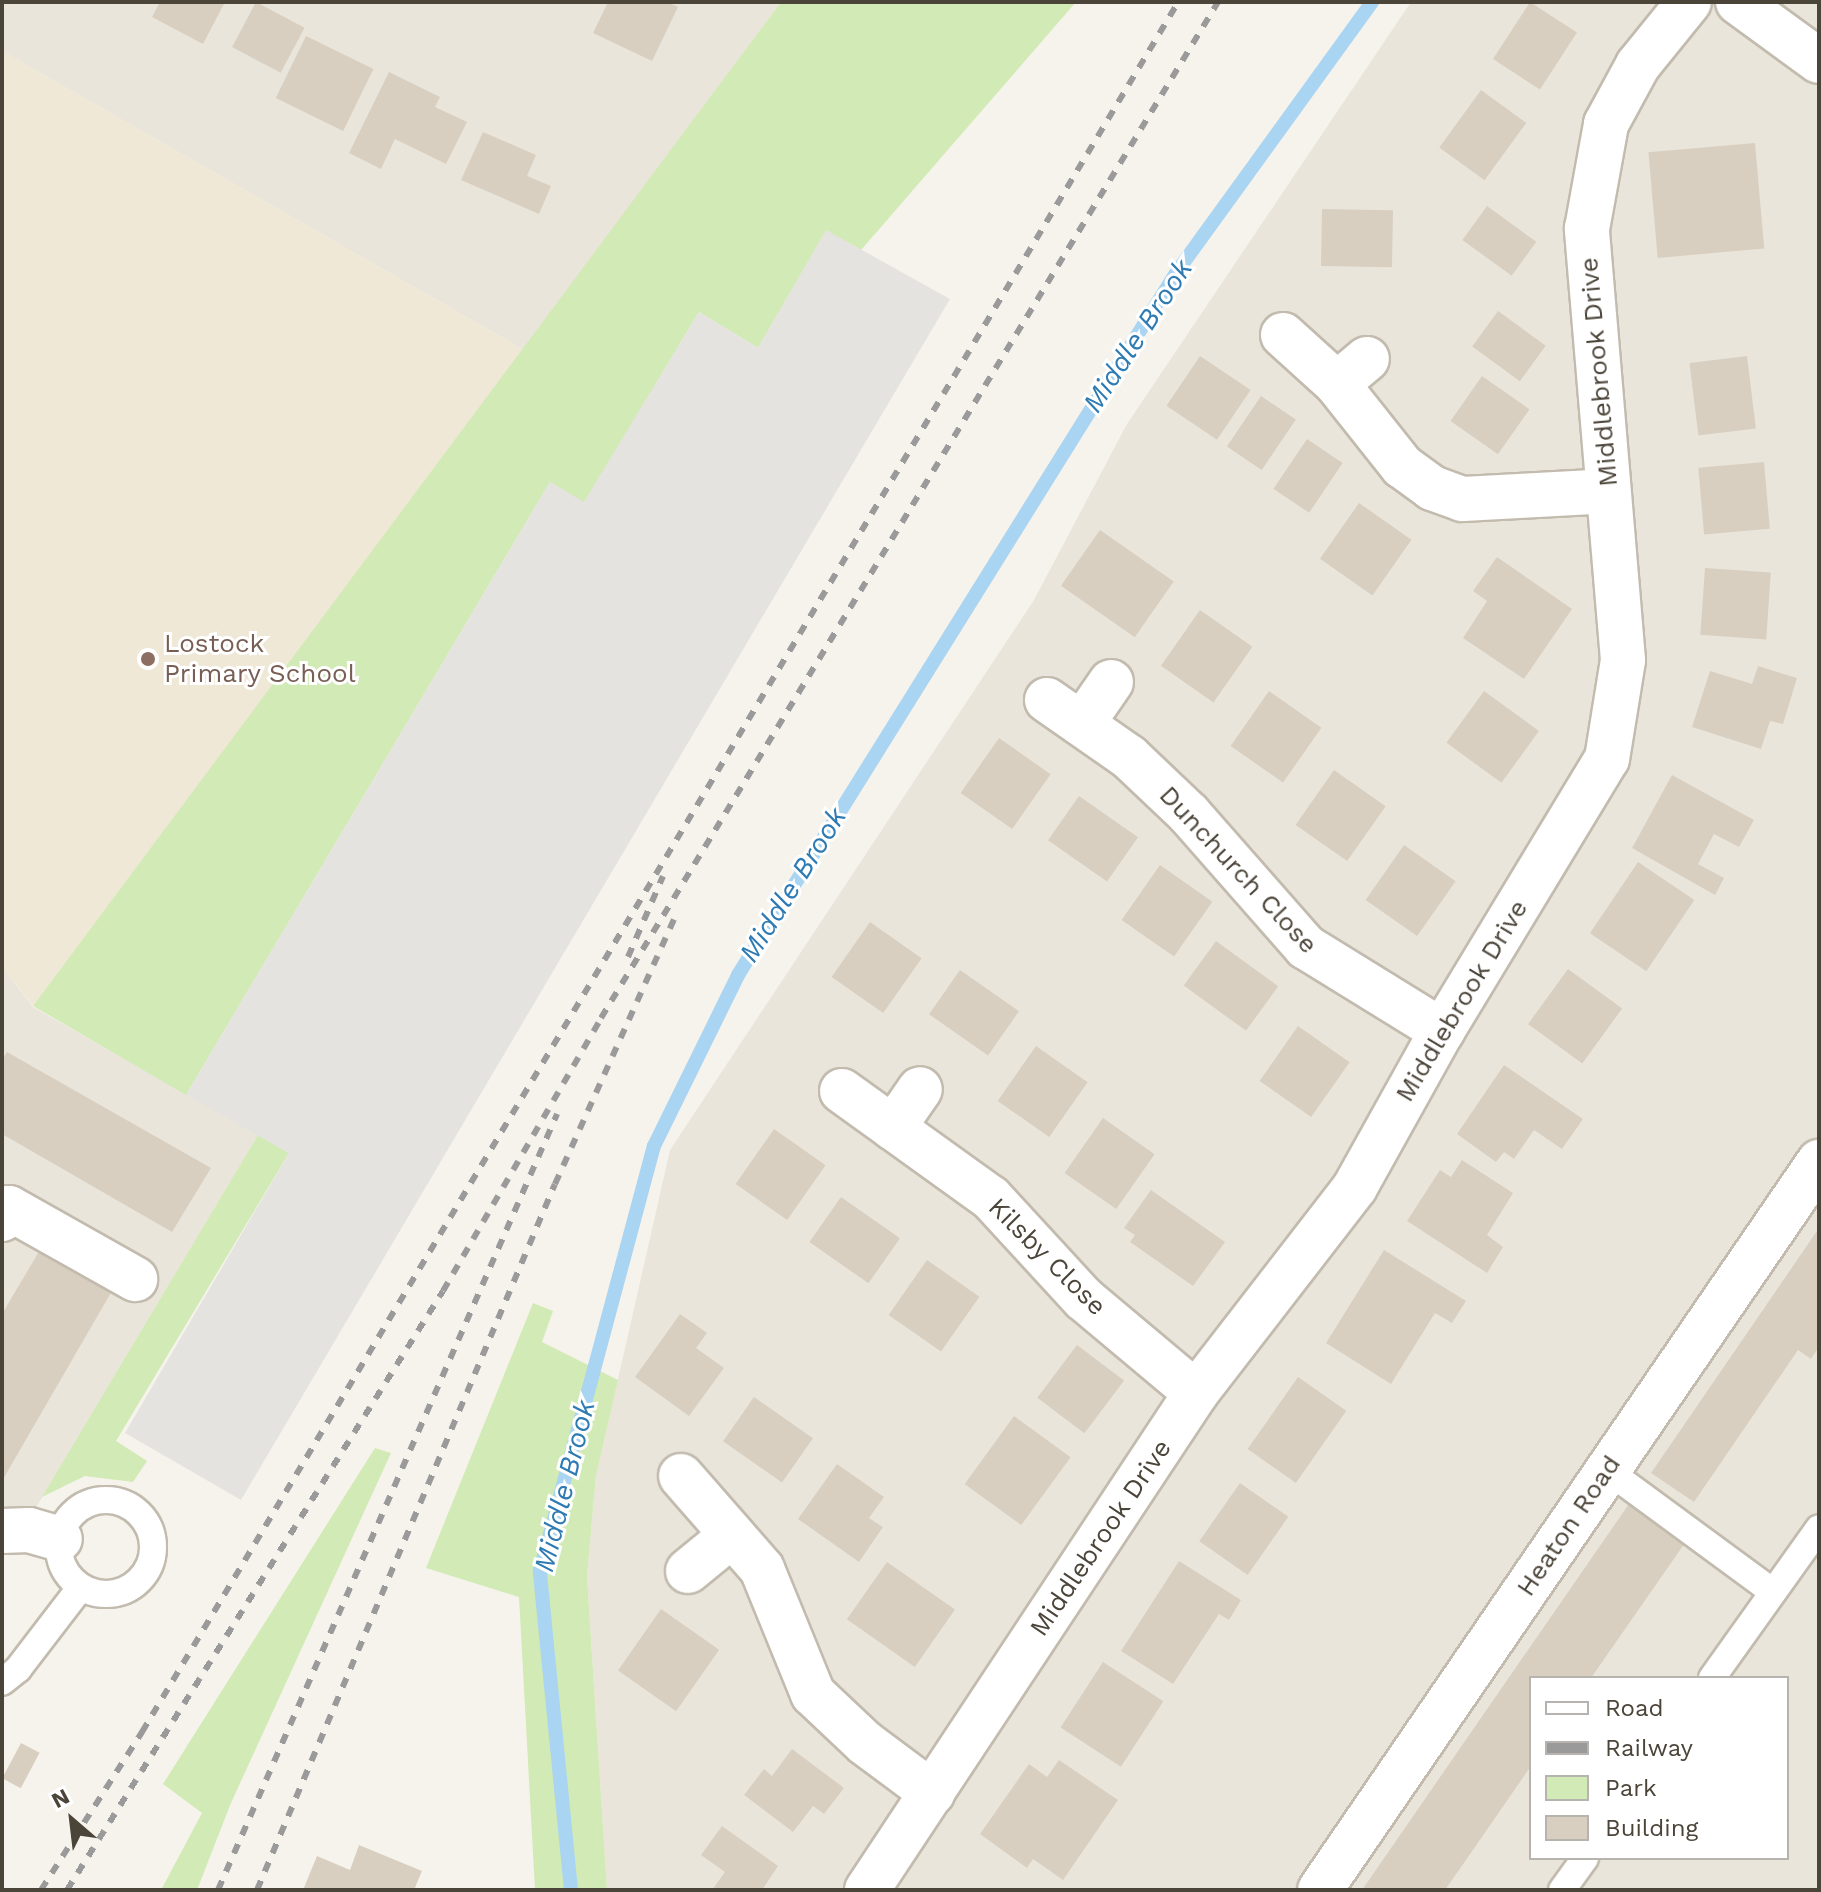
<!DOCTYPE html>
<html>
<head>
<meta charset="utf-8">
<style>
	body { margin:0 }
	#map { position:relative; width:1821px; height:1892px; overflow:hidden; background:#f6f3ec; font-family:"Work Sans",sans-serif }
	div>[style] { position:absolute }
	[style*='--x'] { left:calc(var(--x)*1px); top:calc(var(--y)*1px); width:calc(var(--w)*1px); rotate:calc(var(--a)*1deg) }
	.residential>* { inset:0; background:#eae5da }
	.education>* { inset:0; background:#efe8d6 }
	.green>* { inset:0; background:#d2eab5 }
	.parking>* { inset:0; background:#e5e3e0 }
	.stream>* { height:14px; margin:-7px; padding:0 7px; transform-origin:7px; border-radius:7px; background:#a9d4f2 }
	.building>* { inset:0; background:#d8cfc1; transform-origin:0 0 }
	.roads { filter:drop-shadow(2px 0 #c2bbae) drop-shadow(-2px 0 #c2bbae) drop-shadow(0 2px #c2bbae) drop-shadow(0 -2px #c2bbae) }
	.service>* { height:26px; margin:-13px; padding:0 13px; transform-origin:13px; border-radius:13px; background:#fff }
	.service>.ring { margin:-13px; padding:0; box-sizing:content-box; background:none; border:26px solid #fff; border-radius:50% }
	.minor>* { height:44px; margin:-22px; padding:0 22px; transform-origin:22px; border-radius:22px; background:#fff }
	.rail>* { height:6px; margin-top:-3px; transform-origin:0; background:repeating-linear-gradient(90deg,#9a9a9a 0 10px,transparent 0 20px) }
	.dots>* { width:22px; height:22px; translate:-50% -50%; box-sizing:border-box; border:4px solid #fff; border-radius:50% }
	span { translate:-50% -50%; white-space:nowrap; text-align:center; line-height:1.15; -webkit-text-stroke:6px #fff; paint-order:stroke }
	.street-label { font-size:26px; color:#4b4439 }
	.education-label { font-size:26px; color:#785e54 }
	.left { translate:0 -50%; text-align:left }
	.water-label { font-size:28px; color:#2e7ab2; font-style:italic }
	.frame { position:absolute; inset:0; border:4px solid #4b4439; pointer-events:none }
	.legend { position:absolute; left:1529px; top:1676px; width:260px; height:184px; box-sizing:border-box; background:#fff; border:2px solid #b7b4b0; margin:0; padding:10px 14px; list-style:none; font-size:24px; color:#4b4439 }
	.legend li { display:flex; align-items:center; gap:16px; height:40px }
	.legend b { width:40px; border:2px solid #b7b4b0 }
	.north { position:absolute; left:32px; top:1780px; width:80px; height:80px; -webkit-text-stroke:6px #fff; paint-order:stroke; rotate:332deg; font-size:22px; font-weight:700; line-height:32px; text-align:center; color:#4b4439 }
	.north::after { content:''; display:block; margin:auto; width:28px; height:36px; background:#4b4439; clip-path:polygon(50% 0,100% 100%,50% 72%,0 100%) }
</style>
</head>
<body>
<div id="map">
	<div class="residential">
		<i style="clip-path:polygon(2px 2px,781px 2px,524px 350px,2px 51px)"></i>
		<i style="clip-path:polygon(evenodd,1411px 2px,1819px 2px,1819px 1890px,607px 1890px,587px 1576px,596px 1476px,670px 1150px,1034px 600px,1127px 424px,1411px 2px,1531px 1678px,1787px 1678px,1787px 1858px,1531px 1858px,1531px 1678px)"></i>
		<i style="clip-path:polygon(2px 967px,33px 1007px,258px 1135px,12px 1548px,2px 1546px)"></i>
	</div>
	<div class="education">
		<i style="clip-path:polygon(2px 51px,524px 350px,33px 1006px,2px 967px)"></i>
	</div>
	<div class="green">
		<i style="clip-path:polygon(781px 2px,1076px 2px,861px 250px,826px 231px,758px 348px,699px 312px,584px 503px,550px 482px,186px 1095px,33px 1006px)"></i>
		<i style="clip-path:polygon(258px 1135px,289px 1153px,116px 1441px,147px 1461px,133px 1482px,85px 1476px,42px 1497px)"></i>
		<i style="clip-path:polygon(533px 1303px,553px 1311px,542px 1342px,618px 1380px,596px 1476px,587px 1576px,607px 1890px,535px 1890px,519px 1597px,426px 1568px)"></i>
		<i style="clip-path:polygon(375px 1448px,391px 1453px,231px 1803px,197px 1890px,161px 1890px,202px 1813px,163px 1784px)"></i>
	</div>
	<div class="parking">
		<i style="clip-path:polygon(826px 230px,950px 299px,241px 1500px,125px 1433px,289px 1153px,186px 1095px,550px 482px,584px 502px,699px 312px,758px 348px)"></i>
	</div>
	<div class="stream">
		<i style="--x:571;--y:1890;--w:321;--a:-95.6"></i>
		<i style="--x:540;--y:1571;--w:440;--a:-75"></i>
		<i style="--x:654;--y:1146;--w:191;--a:-63.8"></i>
		<i style="--x:738;--y:975;--w:827;--a:-58.04"></i>
		<i style="--x:1176;--y:273;--w:334;--a:-54.1"></i>
	</div>
	<div class="building">
		<i style="clip-path:polygon(160px 2px,225px 2px,203px 44px,152px 17px)"></i>
		<i style="left:256px;top:2px;width:55px;height:51px;rotate:28deg"></i>
		<i style="clip-path:polygon(608px 2px,667px 2px,678px 7px,652px 61px,593px 33px)"></i>
		<i style="left:1530px;top:2px;width:56px;height:68px;rotate:33deg"></i>
		<i style="left:306px;top:36px;width:75px;height:69px;rotate:26deg"></i>
		<i style="clip-path:polygon(389px 72px,440px 97px,435px 107px,467px 122px,446px 164px,395px 139px,381px 169px,349px 153px)"></i>
		<i style="left:1481px;top:90px;width:56px;height:71px;rotate:36deg"></i>
		<i style="clip-path:polygon(483px 132px,536px 155px,527px 176px,551px 186px,539px 214px,461px 180px)"></i>
		<i style="left:1755px;top:143px;width:106px;height:107px;rotate:85deg"></i>
		<i style="left:1487px;top:206px;width:61px;height:42px;rotate:36deg"></i>
		<i style="left:1322px;top:209px;width:71px;height:57px;rotate:1deg"></i>
		<i style="left:1498px;top:311px;width:59px;height:44px;rotate:36deg"></i>
		<i style="left:1200px;top:356px;width:61px;height:60px;rotate:34deg"></i>
		<i style="left:1747px;top:356px;width:73px;height:58px;rotate:83deg"></i>
		<i style="left:1482px;top:376px;width:58px;height:55px;rotate:35deg"></i>
		<i style="left:1261px;top:396px;width:42px;height:61px;rotate:34deg"></i>
		<i style="left:1307px;top:439px;width:43px;height:60px;rotate:34deg"></i>
		<i style="left:1764px;top:462px;width:67px;height:66px;rotate:85deg"></i>
		<i style="left:1359px;top:503px;width:64px;height:68px;rotate:35deg"></i>
		<i style="left:1100px;top:530px;width:90px;height:68px;rotate:35deg"></i>
		<i style="clip-path:polygon(1497px 557px,1572px 609px,1524px 679px,1463px 638px,1487px 601px,1473px 591px)"></i>
		<i style="left:1705px;top:568px;width:66px;height:67px;rotate:4deg"></i>
		<i style="left:1200px;top:610px;width:64px;height:68px;rotate:35deg"></i>
		<i style="clip-path:polygon(1758px 666px,1797px 678px,1783px 724px,1770px 721px,1761px 749px,1692px 727px,1710px 671px,1752px 684px)"></i>
		<i style="left:1269px;top:691px;width:64px;height:67px;rotate:35deg"></i>
		<i style="left:1484px;top:691px;width:68px;height:64px;rotate:36deg"></i>
		<i style="left:999px;top:738px;width:63px;height:67px;rotate:35deg"></i>
		<i style="left:1334px;top:770px;width:63px;height:67px;rotate:35deg"></i>
		<i style="clip-path:polygon(1672px 775px,1754px 820px,1739px 847px,1714px 834px,1698px 864px,1724px 878px,1715px 895px,1632px 848px)"></i>
		<i style="left:1079px;top:796px;width:72px;height:54px;rotate:35deg"></i>
		<i style="left:1404px;top:845px;width:63px;height:67px;rotate:35deg"></i>
		<i style="left:1638px;top:862px;width:68px;height:86px;rotate:34deg"></i>
		<i style="left:1160px;top:865px;width:64px;height:67px;rotate:35deg"></i>
		<i style="left:870px;top:922px;width:63px;height:67px;rotate:35deg"></i>
		<i style="left:1216px;top:941px;width:77px;height:55px;rotate:36deg"></i>
		<i style="left:1568px;top:969px;width:67px;height:68px;rotate:36deg"></i>
		<i style="left:960px;top:970px;width:72px;height:54px;rotate:35deg"></i>
		<i style="left:1298px;top:1026px;width:63px;height:67px;rotate:35deg"></i>
		<i style="left:1036px;top:1046px;width:63px;height:67px;rotate:35deg"></i>
		<i style="clip-path:polygon(7px 1052px,211px 1168px,172px 1232px,2px 1134px,2px 1060px)"></i>
		<i style="clip-path:polygon(1504px 1065px,1583px 1119px,1562px 1149px,1534px 1130px,1514px 1159px,1504px 1152px,1496px 1162px,1457px 1134px)"></i>
		<i style="left:1103px;top:1118px;width:63px;height:67px;rotate:35deg"></i>
		<i style="left:774px;top:1129px;width:63px;height:67px;rotate:35deg"></i>
		<i style="clip-path:polygon(1462px 1160px,1513px 1193px,1487px 1235px,1503px 1247px,1487px 1273px,1407px 1221px,1440px 1170px,1451px 1177px)"></i>
		<i style="clip-path:polygon(1151px 1190px,1225px 1242px,1193px 1286px,1130px 1242px,1135px 1235px,1124px 1228px)"></i>
		<i style="left:841px;top:1197px;width:72px;height:55px;rotate:35deg"></i>
		<i style="clip-path:polygon(1819px 1228px,1819px 1347px,1811px 1359px,1798px 1350px,1694px 1502px,1651px 1473px)"></i>
		<i style="clip-path:polygon(44px 1243px,116px 1284px,2px 1481px,2px 1314px)"></i>
		<i style="clip-path:polygon(1384px 1250px,1466px 1301px,1452px 1323px,1435px 1313px,1391px 1384px,1326px 1343px)"></i>
		<i style="left:927px;top:1260px;width:64px;height:67px;rotate:35deg"></i>
		<i style="clip-path:polygon(680px 1314px,707px 1333px,696px 1348px,724px 1368px,689px 1416px,635px 1377px)"></i>
		<i style="left:1077px;top:1345px;width:59px;height:66px;rotate:37deg"></i>
		<i style="left:1298px;top:1377px;width:59px;height:88px;rotate:35deg"></i>
		<i style="left:754px;top:1397px;width:72px;height:54px;rotate:35deg"></i>
		<i style="left:1014px;top:1416px;width:70px;height:84px;rotate:36deg"></i>
		<i style="clip-path:polygon(837px 1464px,884px 1497px,869px 1518px,883px 1527px,859px 1562px,798px 1519px)"></i>
		<i style="left:1240px;top:1483px;width:59px;height:71px;rotate:35deg"></i>
		<i style="clip-path:polygon(1631px 1501px,1687px 1540px,1591px 1678px,1531px 1678px,1531px 1766px,1466px 1860px,1445px 1890px,1362px 1890px)"></i>
		<i style="clip-path:polygon(1179px 1561px,1241px 1600px,1229px 1620px,1219px 1614px,1173px 1684px,1121px 1651px)"></i>
		<i style="left:887px;top:1562px;width:83px;height:70px;rotate:35deg"></i>
		<i style="left:661px;top:1609px;width:71px;height:75px;rotate:35deg"></i>
		<i style="left:1103px;top:1662px;width:72px;height:78px;rotate:33deg"></i>
		<i style="left:21px;top:1743px;width:21px;height:40px;rotate:28deg"></i>
		<i style="clip-path:polygon(792px 1749px,844px 1788px,824px 1814px,813px 1806px,793px 1832px,744px 1795px,764px 1769px,772px 1776px)"></i>
		<i style="clip-path:polygon(1059px 1760px,1118px 1800px,1063px 1880px,1033px 1859px,1027px 1868px,980px 1834px,1029px 1764px,1047px 1777px)"></i>
		<i style="clip-path:polygon(722px 1826px,778px 1866px,762px 1890px,712px 1890px,725px 1872px,701px 1855px)"></i>
		<i style="clip-path:polygon(359px 1845px,422px 1871px,414px 1890px,303px 1890px,317px 1856px,350px 1870px)"></i>
	</div>
	<div class="roads">
		<div class="service">
			<i style="--x:1607;--y:1470;--w:206;--a:36.3"></i>
			<i class="ring" style="left:59px;top:1500px;width:68px;height:68px"></i>
			<i style="--x:1712;--y:1678;--w:184;--a:-54.5"></i>
			<i style="--x:2;--y:1682;--w:21;--a:-39"></i>
			<i style="--x:18;--y:1669;--w:103;--a:-52.5"></i>
			<i style="--x:1562;--y:1890;--w:39;--a:-54"></i>
		</div>
		<div class="minor">
			<i style="--x:1738;--y:2;--w:100;--a:36.1"></i>
			<i style="--x:1283;--y:335;--w:73;--a:42.2"></i>
			<i style="--x:1337;--y:384;--w:105;--a:51.6"></i>
			<i style="--x:1402;--y:466;--w:37;--a:36"></i>
			<i style="--x:1432;--y:488;--w:32;--a:20"></i>
			<i style="--x:1462;--y:499;--w:146;--a:-3.1"></i>
			<i style="--x:1337;--y:384;--w:39;--a:-40"></i>
			<i style="--x:1047;--y:700;--w:100;--a:34.8"></i>
			<i style="--x:1129;--y:757;--w:83;--a:43.5"></i>
			<i style="--x:1189;--y:814;--w:177;--a:48.7"></i>
			<i style="--x:1306;--y:947;--w:160;--a:31.7"></i>
			<i style="--x:1082;--y:724;--w:51;--a:-55.4"></i>
			<i style="--x:842;--y:1091;--w:183;--a:35.7"></i>
			<i style="--x:991;--y:1198;--w:137;--a:47.4"></i>
			<i style="--x:1084;--y:1299;--w:146;--a:40"></i>
			<i style="--x:893;--y:1128;--w:47;--a:-55.3"></i>
			<i style="--x:2;--y:1219;--w:13;--a:-58"></i>
			<i style="--x:9;--y:1208;--w:145;--a:29.4"></i>
			<i style="--x:681;--y:1476;--w:123;--a:48.9"></i>
			<i style="--x:762;--y:1569;--w:135;--a:67.8"></i>
			<i style="--x:813;--y:1694;--w:71;--a:43.3"></i>
			<i style="--x:865;--y:1743;--w:84;--a:36.7"></i>
			<i style="--x:2;--y:1531;--w:27;--a:-2"></i>
			<i style="--x:29;--y:1530;--w:32;--a:16"></i>
			<i style="--x:688;--y:1571;--w:57;--a:-39.3"></i>
			<i style="--x:867;--y:1890;--w:596;--a:-56.5"></i>
			<i style="--x:1196;--y:1393;--w:260;--a:-52.3"></i>
			<i style="--x:1355;--y:1187;--w:179;--a:-60.9"></i>
			<i style="--x:1442;--y:1031;--w:318;--a:-58.8"></i>
			<i style="--x:1607;--y:759;--w:100;--a:-80.8"></i>
			<i style="--x:1623;--y:660;--w:433;--a:-94.8"></i>
			<i style="--x:1587;--y:229;--w:107;--a:-79.7"></i>
			<i style="--x:1606;--y:124;--w:67;--a:-61.5"></i>
			<i style="--x:1638;--y:65;--w:81;--a:-51"></i>
			<i style="--x:1320;--y:1890;--w:883;--a:-55.57"></i>
		</div>
	</div>
	<div class="rail">
		<i style="--x:628;--y:957;--w:88;--a:-66.6"></i>
		<i style="--x:41;--y:1890;--w:188;--a:-57.4"></i>
		<i style="--x:142;--y:1732;--w:2016;--a:-59.08"></i>
		<i style="--x:67;--y:1890;--w:707;--a:-57.88"></i>
		<i style="--x:443;--y:1291;--w:315;--a:-59.9"></i>
		<i style="--x:601;--y:1018;--w:1189;--a:-58.73"></i>
		<i style="--x:218;--y:1890;--w:847;--a:-66.4"></i>
		<i style="--x:257;--y:1890;--w:766;--a:-67.12"></i>
		<i style="--x:555;--y:1184;--w:298;--a:-65.8"></i>
	</div>
	<div class="dots">
		<i style="left:148px;top:659px;background:#8d6e63"></i>
	</div>
	<div class="street-label">
		<span style="left:1599px;top:372px;rotate:-95deg">Middlebrook Drive</span>
		<span style="left:1238px;top:870px;rotate:47deg">Dunchurch Close</span>
		<span style="left:1462px;top:1001px;rotate:-59deg">Middlebrook Drive</span>
		<span style="left:1047px;top:1257px;rotate:45deg">Kilsby Close</span>
		<span style="left:1569px;top:1526px;rotate:-56deg">Heaton Road</span>
		<span style="left:1101px;top:1538px;rotate:-56deg">Middlebrook Drive</span>
	</div>
	<div class="education-label">
		<span class="left" style="left:164px;top:659px">Lostock<br>Primary School</span>
	</div>
	<div class="water-label">
		<span style="left:1138px;top:336px;rotate:-57deg">Middle Brook</span>
		<span style="left:793px;top:885px;rotate:-58deg">Middle Brook</span>
		<span style="left:565px;top:1486px;rotate:-76deg">Middle Brook</span>
	</div>
	<div class="frame"></div>
	<ul class="legend">
	<li><b style="height:10px;background:#fff"></b>Road</li>
	<li><b style="height:10px;background:#9a9a9a"></b>Railway</li>
	<li><b style="height:22px;background:#d2eab5"></b>Park</li>
	<li><b style="height:22px;background:#d8cfc1"></b>Building</li>
	</ul>
	<div class="north">N</div>
</div>
</body>
</html>
